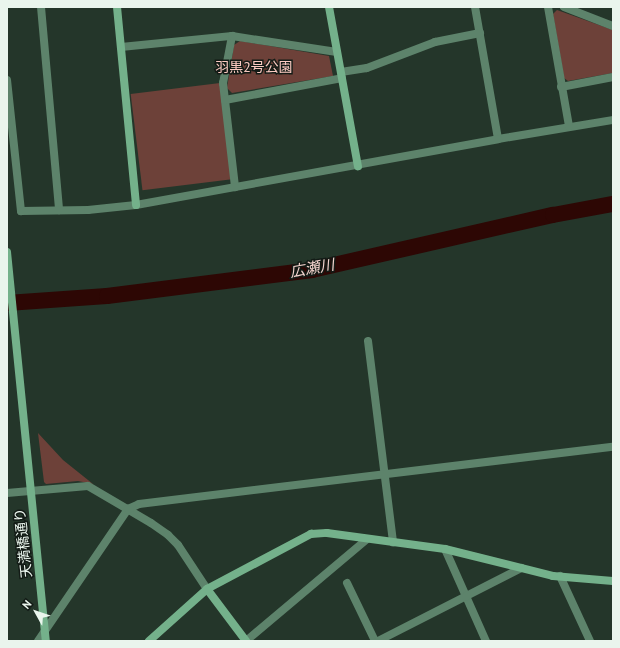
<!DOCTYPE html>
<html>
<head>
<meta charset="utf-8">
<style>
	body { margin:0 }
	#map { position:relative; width:620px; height:648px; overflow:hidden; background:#24362a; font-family:"PT Sans","Noto Sans JP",sans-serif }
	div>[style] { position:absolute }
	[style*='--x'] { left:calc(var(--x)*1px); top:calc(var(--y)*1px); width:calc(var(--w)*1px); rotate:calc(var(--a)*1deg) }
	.green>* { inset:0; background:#6d4139; transform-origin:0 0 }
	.river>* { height:16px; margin:-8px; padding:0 8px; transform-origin:8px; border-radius:8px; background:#2d0704 }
	.street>* { height:8px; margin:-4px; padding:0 4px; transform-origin:4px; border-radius:4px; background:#5d836b }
	.secondary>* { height:8px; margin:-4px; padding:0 4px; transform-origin:4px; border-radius:4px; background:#74b18b }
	span { translate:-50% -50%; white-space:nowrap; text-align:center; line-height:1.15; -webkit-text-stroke:3px #131b16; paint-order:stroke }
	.park-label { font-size:14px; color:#fbcbc2 }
	.street-label { font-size:14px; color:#eaf5ed }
	.water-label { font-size:15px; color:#f5d4ce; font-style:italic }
	.frame { position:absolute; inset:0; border:8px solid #eaf5ed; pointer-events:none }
	.north { position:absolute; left:16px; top:592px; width:40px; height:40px; -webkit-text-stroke:3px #131b16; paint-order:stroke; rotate:310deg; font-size:11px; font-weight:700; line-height:16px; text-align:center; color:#eaf5ed }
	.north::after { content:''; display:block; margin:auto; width:14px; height:18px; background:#eaf5ed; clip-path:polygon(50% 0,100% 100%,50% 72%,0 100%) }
</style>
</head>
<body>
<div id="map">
	<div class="green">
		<i style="clip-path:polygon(557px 10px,613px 30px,613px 73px,568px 81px,564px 78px,553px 14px)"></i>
		<i style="clip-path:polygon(240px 41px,329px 56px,333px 76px,232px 93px,227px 88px,234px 45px)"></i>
		<i style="left:220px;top:83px;width:97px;height:90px;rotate:83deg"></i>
		<i style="clip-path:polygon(38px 433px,63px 460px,93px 484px,78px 481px,46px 484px,44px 482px)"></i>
	</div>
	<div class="river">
		<i style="--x:7;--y:303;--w:100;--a:-4"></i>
		<i style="--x:107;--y:296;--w:207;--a:-7.2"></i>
		<i style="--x:312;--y:270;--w:247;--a:-12.9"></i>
		<i style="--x:553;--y:215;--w:61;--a:-10.4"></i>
	</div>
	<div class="street">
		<i style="--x:41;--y:7;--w:204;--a:84.9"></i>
		<i style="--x:475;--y:7;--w:134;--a:80.1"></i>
		<i style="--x:498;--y:139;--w:117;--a:-9.4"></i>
		<i style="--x:548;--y:7;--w:121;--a:80"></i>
		<i style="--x:564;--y:7;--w:53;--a:21.2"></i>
		<i style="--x:232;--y:36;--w:48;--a:100.8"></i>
		<i style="--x:223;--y:83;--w:105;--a:83.4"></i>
		<i style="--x:121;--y:47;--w:112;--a:-5.7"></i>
		<i style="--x:232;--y:36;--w:106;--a:8.7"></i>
		<i style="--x:341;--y:72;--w:26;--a:-9"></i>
		<i style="--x:367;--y:68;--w:73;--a:-20.9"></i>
		<i style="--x:435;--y:42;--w:46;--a:-11.3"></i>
		<i style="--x:7;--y:80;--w:132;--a:83.9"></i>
		<i style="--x:21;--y:211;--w:67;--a:-0.9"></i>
		<i style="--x:88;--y:210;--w:48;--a:-5.9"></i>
		<i style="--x:136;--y:205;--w:368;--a:-10.3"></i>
		<i style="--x:561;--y:87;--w:53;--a:-10.9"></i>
		<i style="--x:225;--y:100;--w:119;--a:-10.6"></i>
		<i style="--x:368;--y:341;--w:203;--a:82.9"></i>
		<i style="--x:7;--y:493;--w:81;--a:-4.9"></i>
		<i style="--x:88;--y:486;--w:73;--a:30.4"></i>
		<i style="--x:151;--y:523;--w:21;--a:35"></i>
		<i style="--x:168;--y:535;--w:14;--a:45"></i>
		<i style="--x:178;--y:545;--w:53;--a:56.6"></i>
		<i style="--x:445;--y:549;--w:101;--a:66"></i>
		<i style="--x:560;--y:576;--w:72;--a:65.2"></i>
		<i style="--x:347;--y:583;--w:64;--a:64.2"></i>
		<i style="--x:38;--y:641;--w:160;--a:-55.7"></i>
		<i style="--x:128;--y:509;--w:12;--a:-24"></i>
		<i style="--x:139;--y:504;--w:477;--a:-6.9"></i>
		<i style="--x:246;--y:641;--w:158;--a:-40.1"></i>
		<i style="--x:378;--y:641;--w:161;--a:-27"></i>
	</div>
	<div class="secondary">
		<i style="--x:117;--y:7;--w:199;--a:84.5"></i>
		<i style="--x:329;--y:7;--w:162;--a:79.7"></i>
		<i style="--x:7;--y:252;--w:391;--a:84.3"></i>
		<i style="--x:207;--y:589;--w:65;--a:53.1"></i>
		<i style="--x:149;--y:641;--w:78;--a:-41.9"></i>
		<i style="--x:207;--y:589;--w:118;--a:-27.9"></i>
		<i style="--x:311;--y:534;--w:16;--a:-4"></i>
		<i style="--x:327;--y:533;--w:119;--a:7.7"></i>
		<i style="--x:445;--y:549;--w:111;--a:14"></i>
		<i style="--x:553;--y:576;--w:60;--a:4.8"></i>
	</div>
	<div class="park-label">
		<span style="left:254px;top:67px">羽黒2号公園</span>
	</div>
	<div class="street-label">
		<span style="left:23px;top:543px;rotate:-96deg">天満橋通り</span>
	</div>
	<div class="water-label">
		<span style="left:312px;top:268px;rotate:-10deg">広瀬川</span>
	</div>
	<div class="frame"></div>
	<div class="north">N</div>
</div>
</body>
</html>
